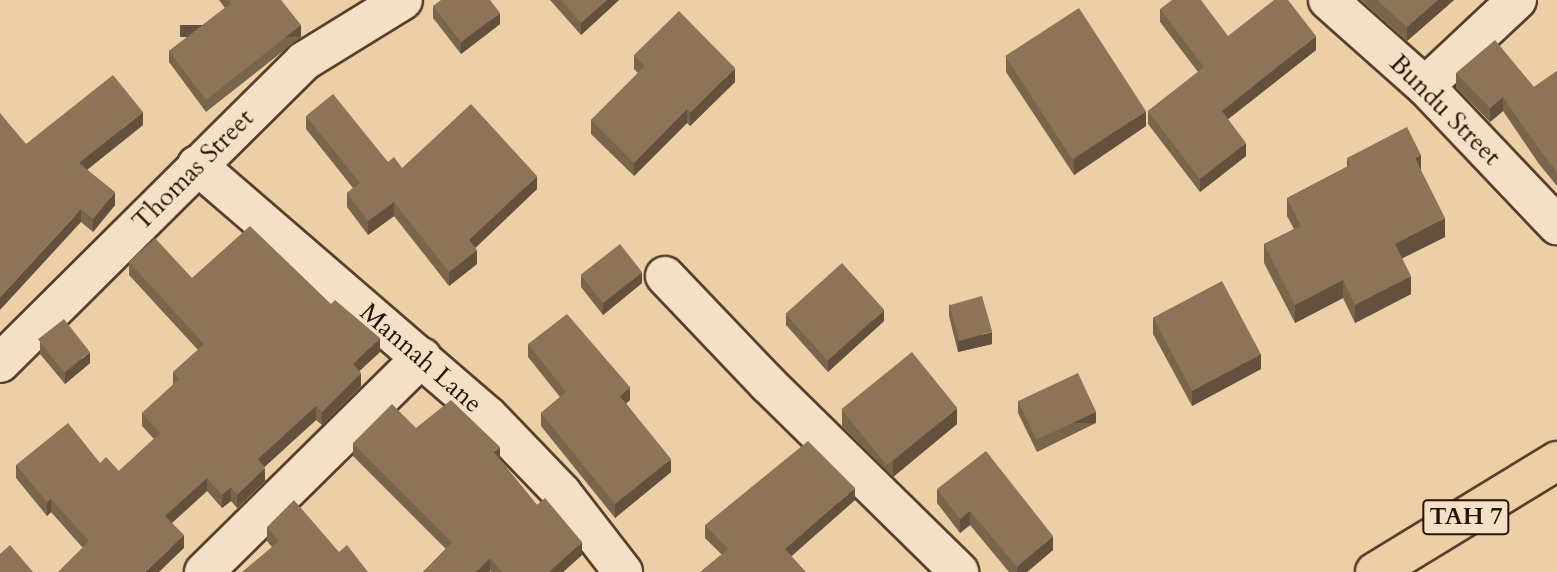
<!DOCTYPE html>
<html>
<head>
<meta charset="utf-8">
<style>
	body { margin:0 }
	#map { position:relative; width:1557px; height:572px; overflow:hidden; background:#edcfa7; font-family:Cardo,serif }
	div>[style] { position:absolute }
	[style*='--x'] { left:calc(var(--x)*1px); top:calc(var(--y)*1px); width:calc(var(--w)*1px); rotate:calc(var(--a)*1deg) }
	.roads { filter:drop-shadow(2px 0 #58402b) drop-shadow(-2px 0 #58402b) drop-shadow(0 2px #58402b) drop-shadow(0 -2px #58402b) }
	.minor>* { height:38px; margin:-19px; padding:0 19px; transform-origin:19px; border-radius:19px; background:#f3e0c6 }
	.trunk>* { height:38px; margin:-19px; padding:0 19px; transform-origin:19px; border-radius:19px; background:#edcfa7 }
	.wall>* { inset:0; background:#79644c }
	.shaded-wall>* { inset:0; background:#63513e; transform-origin:0 0 }
	.building>* { inset:0; background:#8d7458; transform-origin:0 0 }
	span { translate:-50% -50%; white-space:nowrap; text-align:center; line-height:1.15; -webkit-text-stroke:5px #f3e0c6; paint-order:stroke }
	.shield-label span { padding:2px 5px; background:#f3e0c6; border:2px solid; border-radius:5px; -webkit-text-stroke-width:0 }
	.shield-label { font-size:24px; color:#261102; font-weight:700 }
	.street-label { font-size:26px; color:#261102 }
</style>
</head>
<body>
<div id="map">
	<div class="roads">
		<div class="minor">
			<i style="--x:1328;--y:0;--w:130;--a:41.6"></i>
			<i style="--x:1425;--y:86;--w:192;--a:46.5"></i>
			<i style="--x:1425;--y:86;--w:126;--a:-43.1"></i>
			<i style="--x:197;--y:165;--w:384;--a:40.8"></i>
			<i style="--x:488;--y:416;--w:107;--a:46.1"></i>
			<i style="--x:562;--y:493;--w:100;--a:52.3"></i>
			<i style="--x:665;--y:276;--w:149;--a:46.4"></i>
			<i style="--x:768;--y:384;--w:268;--a:44.5"></i>
			<i style="--x:0;--y:363;--w:429;--a:-44.8"></i>
			<i style="--x:304;--y:61;--w:116;--a:-31.6"></i>
			<i style="--x:204;--y:572;--w:306;--a:-44.6"></i>
		</div>
		<div class="trunk">
			<i style="--x:1375;--y:572;--w:213;--a:-31.4"></i>
		</div>
	</div>
	<div class="wall">
		<i style="clip-path:polygon(219px 0,281px 0,301px 37px,206px 112px,169px 62px,169px 51px,225px 8px)"></i>
		<i style="clip-path:polygon(550px 0,619px 0,581px 35px)"></i>
		<i style="clip-path:polygon(1361px 0,1454px 0,1407px 41px)"></i>
		<i style="clip-path:polygon(433px 6px,500px 24px,461px 54px,433px 18px)"></i>
		<i style="clip-path:polygon(1160px 9px,1228px 36px,1316px 50px,1228px 119px,1246px 156px,1200px 192px,1148px 124px,1148px 111px,1198px 72px,1160px 22px)"></i>
		<i style="clip-path:polygon(634px 55px,735px 82px,690px 126px,687px 123px,634px 176px,591px 134px,591px 120px,638px 73px,634px 69px)"></i>
		<i style="clip-path:polygon(1006px 57px,1146px 126px,1074px 175px,1006px 72px)"></i>
		<i style="clip-path:polygon(1557px 71px,1557px 186px,1539px 164px,1503px 111px,1490px 122px,1456px 87px,1456px 73px,1534px 87px)"></i>
		<i style="clip-path:polygon(306px 116px,388px 162px,402px 168px,537px 189px,475px 248px,477px 264px,449px 286px,394px 216px,368px 235px,347px 207px,347px 193px,353px 188px,306px 129px)"></i>
		<i style="clip-path:polygon(143px 125px,87px 170px,115px 205px,93px 232px,81px 222px,26px 144px)"></i>
		<i style="clip-path:polygon(1347px 158px,1421px 171px,1445px 237px,1402px 258px,1411px 294px,1355px 323px,1343px 298px,1295px 323px,1264px 263px,1264px 244px,1294px 229px,1287px 216px,1287px 198px,1347px 167px)"></i>
		<i style="clip-path:polygon(129px 262px,192px 278px,380px 352px,359px 371px,361px 386px,322px 425px,316px 420px,264px 467px,265px 481px,237px 508px,231px 501px,222px 508px,207px 491px,172px 523px,184px 548px,82px 547px,51px 512px,47px 516px,16px 478px,16px 465px,100px 463px,119px 471px,154px 439px,142px 426px,142px 413px,173px 385px,173px 372px,198px 350px,129px 275px)"></i>
		<i style="clip-path:polygon(581px 276px,642px 283px,603px 315px,581px 287px)"></i>
		<i style="clip-path:polygon(949px 304px,992px 344px,958px 352px,949px 316px)"></i>
		<i style="clip-path:polygon(786px 314px,884px 321px,828px 372px,786px 325px)"></i>
		<i style="clip-path:polygon(1153px 318px,1261px 369px,1192px 406px,1153px 334px)"></i>
		<i style="clip-path:polygon(40px 342px,90px 363px,65px 384px,40px 354px)"></i>
		<i style="clip-path:polygon(528px 344px,630px 400px,626px 403px,671px 472px,615px 518px,541px 426px,541px 413px,560px 397px,528px 357px)"></i>
		<i style="clip-path:polygon(1018px 401px,1096px 423px,1037px 452px,1018px 413px)"></i>
		<i style="clip-path:polygon(842px 410px,957px 424px,893px 477px,842px 426px)"></i>
		<i style="clip-path:polygon(416px 428px,500px 460px,537px 505px,582px 555px,563px 572px,491px 572px,490px 571px,489px 572px,423px 572px,446px 549px,353px 456px,353px 443px)"></i>
		<i style="clip-path:polygon(937px 489px,1053px 550px,1027px 572px,1009px 572px,970px 525px,960px 533px,937px 503px)"></i>
		<i style="clip-path:polygon(855px 500px,792px 556px,721px 554px,705px 538px,705px 525px)"></i>
		<i style="clip-path:polygon(267px 527px,339px 552px,272px 547px,267px 541px)"></i>
	</div>
	<div class="shaded-wall">
		<i style="clip-path:polygon(607px 0,619px 0,581px 35px,581px 23px)"></i>
		<i style="clip-path:polygon(1438px 0,1454px 0,1407px 41px,1407px 27px)"></i>
		<i style="clip-path:polygon(500px 13px,500px 24px,461px 54px,461px 42px)"></i>
		<i style="left:301px;top:25px;width:12px;height:121px;rotate:90deg"></i>
		<i style="clip-path:polygon(1316px 36px,1316px 50px,1222px 124px,1222px 111px)"></i>
		<i style="clip-path:polygon(735px 68px,735px 82px,690px 126px,690px 113px)"></i>
		<i style="clip-path:polygon(1503px 97px,1503px 111px,1490px 122px,1490px 108px)"></i>
		<i style="clip-path:polygon(687px 109px,687px 123px,634px 176px,634px 163px)"></i>
		<i style="clip-path:polygon(1146px 111px,1146px 126px,1074px 175px,1074px 159px)"></i>
		<i style="clip-path:polygon(143px 112px,143px 125px,79px 176px,79px 163px)"></i>
		<i style="clip-path:polygon(1246px 143px,1246px 156px,1200px 192px,1200px 179px)"></i>
		<i style="clip-path:polygon(1421px 155px,1421px 173px,1415px 158px)"></i>
		<i style="clip-path:polygon(537px 176px,537px 189px,469px 254px,469px 240px)"></i>
		<i style="clip-path:polygon(115px 192px,115px 205px,93px 232px,93px 219px)"></i>
		<i style="clip-path:polygon(394px 202px,394px 216px,368px 235px,368px 221px)"></i>
		<i style="clip-path:polygon(81px 209px,81px 222px,0 310px,0 297px)"></i>
		<i style="clip-path:polygon(1445px 218px,1445px 237px,1395px 262px,1395px 244px)"></i>
		<i style="clip-path:polygon(477px 250px,477px 264px,449px 286px,449px 272px)"></i>
		<i style="clip-path:polygon(642px 272px,642px 283px,603px 315px,603px 303px)"></i>
		<i style="clip-path:polygon(1411px 276px,1411px 294px,1355px 323px,1355px 305px)"></i>
		<i style="clip-path:polygon(1343px 280px,1343px 298px,1295px 323px,1295px 305px)"></i>
		<i style="clip-path:polygon(884px 310px,884px 321px,828px 372px,828px 360px)"></i>
		<i style="clip-path:polygon(992px 332px,992px 344px,958px 352px,958px 341px)"></i>
		<i style="clip-path:polygon(380px 338px,380px 352px,353px 377px,353px 364px)"></i>
		<i style="clip-path:polygon(90px 352px,90px 363px,65px 384px,65px 373px)"></i>
		<i style="clip-path:polygon(1261px 354px,1261px 369px,1192px 406px,1192px 390px)"></i>
		<i style="clip-path:polygon(361px 373px,361px 386px,322px 425px,322px 412px)"></i>
		<i style="clip-path:polygon(630px 387px,630px 400px,620px 409px,620px 396px)"></i>
		<i style="clip-path:polygon(316px 406px,316px 420px,258px 473px,258px 459px)"></i>
		<i style="clip-path:polygon(957px 408px,957px 424px,893px 477px,893px 461px)"></i>
		<i style="left:1096px;top:412px;width:11px;height:66px;rotate:90deg"></i>
		<i style="clip-path:polygon(500px 447px,500px 460px,494px 452px)"></i>
		<i style="clip-path:polygon(671px 459px,671px 472px,615px 518px,615px 504px)"></i>
		<i style="clip-path:polygon(265px 468px,265px 481px,237px 508px,237px 495px)"></i>
		<i style="clip-path:polygon(207px 478px,207px 491px,165px 529px,165px 516px)"></i>
		<i style="clip-path:polygon(231px 487px,231px 501px,222px 508px,222px 495px)"></i>
		<i style="clip-path:polygon(855px 488px,855px 500px,785px 561px,785px 549px)"></i>
		<i style="clip-path:polygon(51px 499px,51px 512px,47px 516px,47px 502px)"></i>
		<i style="clip-path:polygon(970px 511px,970px 525px,960px 533px,960px 519px)"></i>
		<i style="clip-path:polygon(184px 535px,184px 548px,159px 572px,145px 572px)"></i>
		<i style="clip-path:polygon(1053px 536px,1053px 550px,1027px 572px,1017px 572px,1017px 567px)"></i>
		<i style="clip-path:polygon(582px 542px,582px 555px,563px 572px,549px 572px)"></i>
		<i style="clip-path:polygon(490px 558px,490px 571px,489px 572px,476px 572px)"></i>
	</div>
	<div class="building">
		<i style="clip-path:polygon(229px 0,281px 0,301px 25px,206px 100px,169px 51px,231px 3px)"></i>
		<i style="clip-path:polygon(441px 0,490px 0,500px 13px,461px 42px,433px 6px)"></i>
		<i style="clip-path:polygon(561px 0,607px 0,581px 23px)"></i>
		<i style="clip-path:polygon(1172px 0,1201px 0,1228px 36px,1274px 0,1288px 0,1316px 36px,1222px 111px,1246px 143px,1200px 179px,1148px 111px,1204px 67px,1160px 9px)"></i>
		<i style="clip-path:polygon(1377px 0,1438px 0,1407px 27px)"></i>
		<i style="left:1079px;top:8px;width:123px;height:88px;rotate:57deg"></i>
		<i style="clip-path:polygon(679px 11px,735px 68px,690px 113px,687px 109px,634px 163px,591px 120px,645px 66px,634px 55px)"></i>
		<i style="clip-path:polygon(1495px 40px,1534px 87px,1557px 71px,1557px 172px,1539px 149px,1503px 97px,1490px 108px,1456px 73px)"></i>
		<i style="clip-path:polygon(113px 75px,143px 112px,79px 163px,115px 192px,93px 219px,81px 209px,0 297px,0 113px,26px 144px)"></i>
		<i style="clip-path:polygon(333px 94px,388px 162px,394px 157px,402px 168px,471px 104px,537px 176px,469px 240px,477px 250px,449px 272px,394px 202px,368px 221px,347px 193px,360px 183px,306px 116px)"></i>
		<i style="clip-path:polygon(1407px 127px,1421px 155px,1415px 158px,1445px 218px,1395px 244px,1411px 276px,1355px 305px,1343px 280px,1295px 305px,1264px 244px,1301px 226px,1287px 198px,1350px 165px,1347px 158px)"></i>
		<i style="clip-path:polygon(250px 226px,331px 304px,335px 300px,380px 338px,353px 364px,361px 373px,322px 412px,316px 406px,258px 459px,265px 468px,237px 495px,231px 487px,222px 495px,207px 478px,165px 516px,184px 535px,145px 572px,58px 572px,89px 541px,51px 499px,47px 502px,16px 465px,68px 423px,100px 463px,106px 457px,119px 471px,160px 433px,142px 413px,179px 379px,173px 372px,204px 344px,129px 262px,155px 238px,192px 278px)"></i>
		<i style="left:620px;top:244px;width:36px;height:50px;rotate:52deg"></i>
		<i style="left:842px;top:263px;width:63px;height:76px;rotate:48deg"></i>
		<i style="left:1222px;top:281px;width:83px;height:78px;rotate:62deg"></i>
		<i style="left:982px;top:296px;width:37px;height:34px;rotate:74deg"></i>
		<i style="clip-path:polygon(567px 314px,630px 387px,620px 396px,671px 459px,615px 504px,541px 413px,566px 392px,528px 344px)"></i>
		<i style="left:64px;top:319px;width:42px;height:33px;rotate:52deg"></i>
		<i style="left:912px;top:352px;width:72px;height:91px;rotate:51deg"></i>
		<i style="left:1078px;top:373px;width:43px;height:66px;rotate:65deg"></i>
		<i style="clip-path:polygon(451px 400px,500px 447px,494px 452px,537px 505px,545px 498px,582px 542px,549px 572px,502px 572px,490px 558px,476px 572px,423px 572px,452px 542px,353px 443px,392px 404px,416px 428px)"></i>
		<i style="clip-path:polygon(808px 441px,855px 488px,785px 549px,806px 572px,700px 572px,728px 549px,705px 525px)"></i>
		<i style="clip-path:polygon(986px 451px,1053px 536px,1017px 567px,970px 511px,960px 519px,937px 489px)"></i>
		<i style="clip-path:polygon(294px 500px,339px 552px,347px 545px,368px 572px,242px 572px,279px 541px,267px 527px)"></i>
		<i style="clip-path:polygon(10px 545px,33px 572px,0 572px,0 554px)"></i>
	</div>
	<div class="shield-label">
		<span style="left:1466px;top:517px">TAH 7</span>
	</div>
	<div class="street-label">
		<span style="left:1445px;top:110px;rotate:45deg">Bundu Street</span>
		<span style="left:193px;top:170px;rotate:-45deg">Thomas Street</span>
		<span style="left:421px;top:358px;rotate:41deg">Mannah Lane</span>
	</div>
</div>
</body>
</html>
